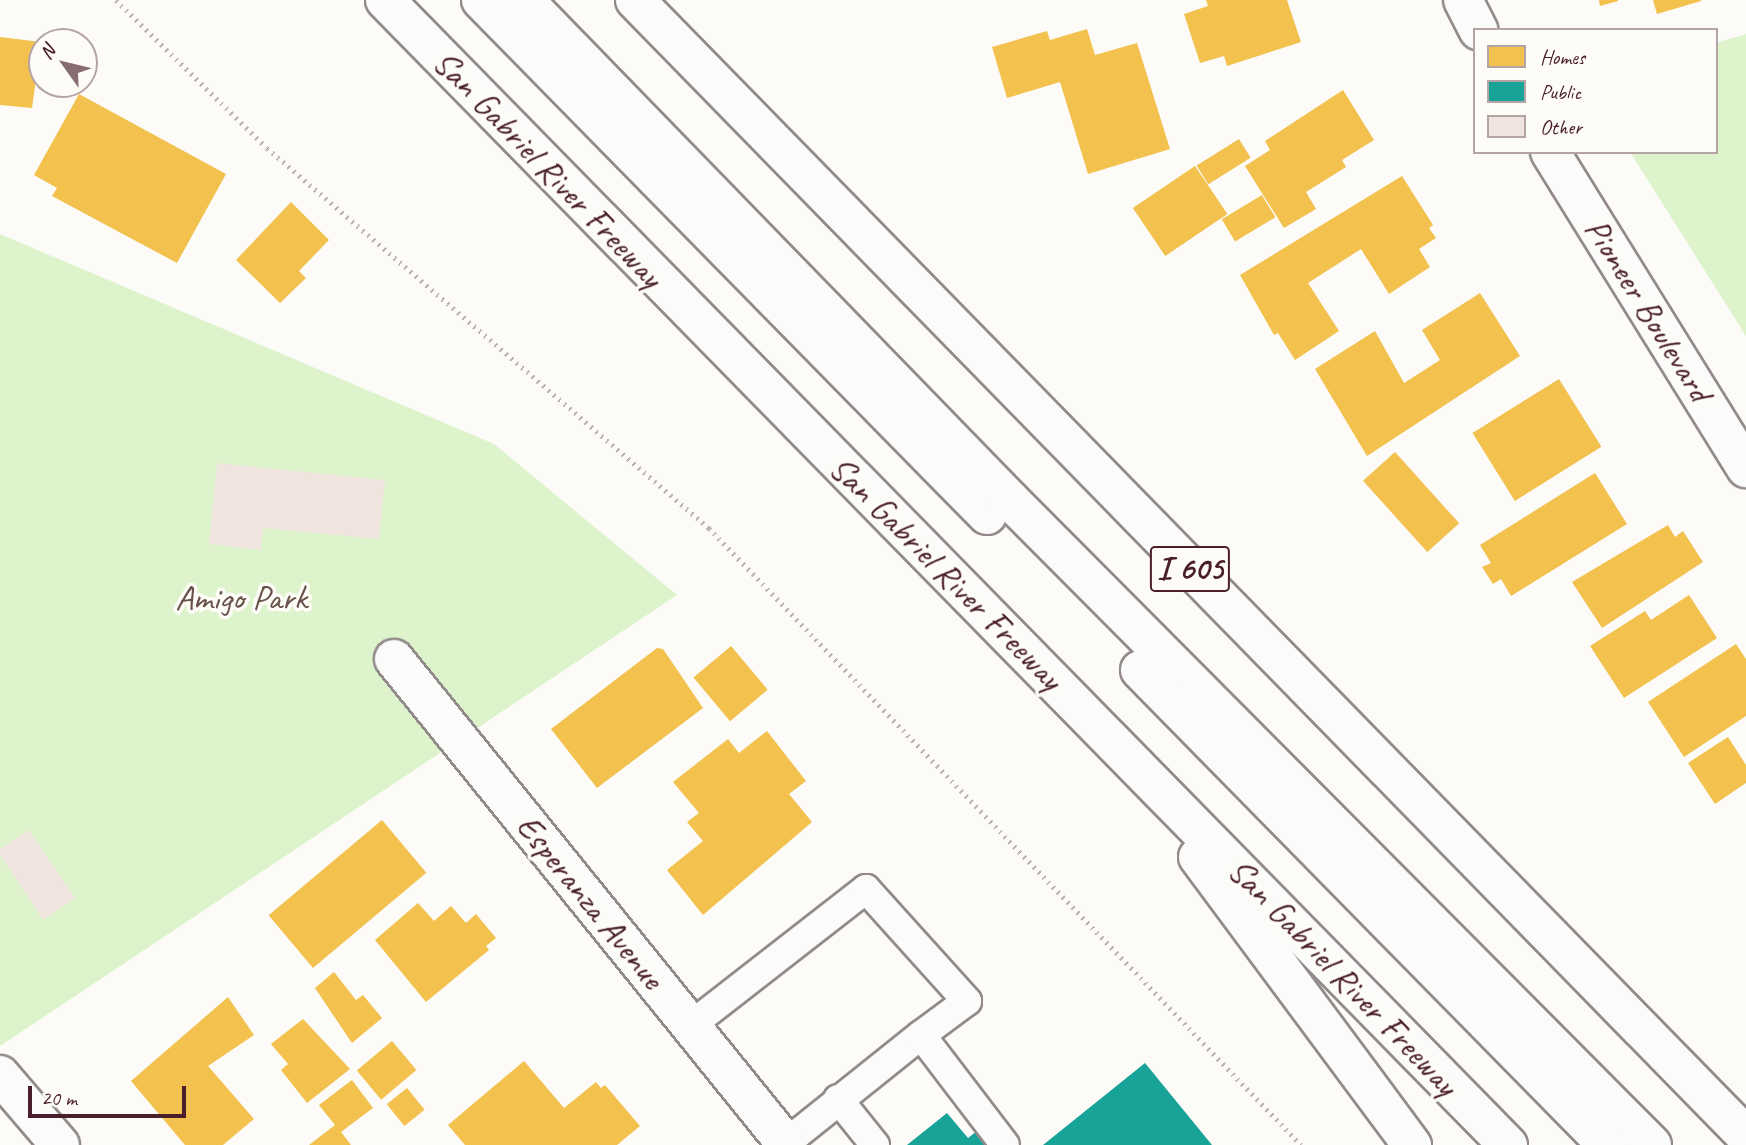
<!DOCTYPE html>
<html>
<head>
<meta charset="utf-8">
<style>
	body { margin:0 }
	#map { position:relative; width:1746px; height:1145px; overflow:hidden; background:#fcfbf8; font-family:Caveat,sans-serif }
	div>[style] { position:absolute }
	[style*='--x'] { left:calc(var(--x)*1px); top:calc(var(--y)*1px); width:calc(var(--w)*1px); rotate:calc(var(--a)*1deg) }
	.green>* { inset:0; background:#ddf3cc }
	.homes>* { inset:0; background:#f2c14e; transform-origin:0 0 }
	.public>* { inset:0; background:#17a398 }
	.building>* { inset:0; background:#efe4de }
	.path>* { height:4.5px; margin-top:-2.25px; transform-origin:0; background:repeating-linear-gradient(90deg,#bbb6b6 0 2px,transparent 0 7px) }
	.roads { filter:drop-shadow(2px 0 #928a8b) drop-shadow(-2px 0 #928a8b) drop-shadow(0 2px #928a8b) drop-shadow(0 -2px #928a8b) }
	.lane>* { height:28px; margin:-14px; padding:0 14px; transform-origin:14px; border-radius:14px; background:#fbfbf9 }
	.street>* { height:38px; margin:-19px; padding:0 19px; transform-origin:19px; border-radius:19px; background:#fbfbf9 }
	.secondary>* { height:38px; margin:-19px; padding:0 19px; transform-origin:19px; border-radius:19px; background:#fbfbf9 }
	.highway>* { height:38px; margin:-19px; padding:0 19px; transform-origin:19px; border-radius:19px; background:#fbfbf9 }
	span { translate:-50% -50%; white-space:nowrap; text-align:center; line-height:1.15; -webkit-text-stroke:7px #fdfcf7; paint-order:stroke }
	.shield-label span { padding:2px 5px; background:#fdfcf7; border:2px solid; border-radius:5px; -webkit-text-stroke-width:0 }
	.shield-label { font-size:33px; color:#4a1f2b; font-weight:700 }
	.street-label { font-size:35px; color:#4a1f2b }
	.park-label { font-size:35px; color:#68524a }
	.legend { position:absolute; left:1473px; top:28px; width:245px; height:126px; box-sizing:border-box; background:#fdfcf7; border:2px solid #b5a4a5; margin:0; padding:9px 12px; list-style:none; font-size:21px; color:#4a1f2b }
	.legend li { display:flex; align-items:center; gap:14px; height:35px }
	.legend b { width:35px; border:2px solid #b5a4a5 }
	.north { position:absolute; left:28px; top:28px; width:70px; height:70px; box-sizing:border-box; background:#fdfcf7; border:2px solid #b5a4a5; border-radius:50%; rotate:304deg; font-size:19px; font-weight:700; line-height:28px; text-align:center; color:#4a1f2b }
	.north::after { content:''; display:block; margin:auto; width:24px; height:32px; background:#886c73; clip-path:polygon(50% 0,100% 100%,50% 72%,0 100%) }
	.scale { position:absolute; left:28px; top:1086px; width:158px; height:32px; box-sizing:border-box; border:4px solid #4a1f2b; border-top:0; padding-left:9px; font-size:21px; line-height:24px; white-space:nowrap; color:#4a1f2b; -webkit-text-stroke:5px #fdfcf7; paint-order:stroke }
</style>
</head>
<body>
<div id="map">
	<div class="green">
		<i style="clip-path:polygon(1746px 34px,1746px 336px,1630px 152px,1716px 152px,1716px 43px)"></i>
		<i style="clip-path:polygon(0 234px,494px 444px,677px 595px,0 1046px)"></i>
	</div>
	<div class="homes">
		<i style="clip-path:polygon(1206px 0,1287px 0,1301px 42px,1227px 66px,1224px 56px,1200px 63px,1184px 14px,1208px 6px)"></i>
		<i style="clip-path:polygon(1599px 0,1618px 0,1618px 1px,1600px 6px)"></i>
		<i style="clip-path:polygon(1653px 0,1701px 0,1701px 1px,1657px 14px)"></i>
		<i style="clip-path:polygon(1087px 29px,1095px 55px,1137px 43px,1170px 149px,1088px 174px,1060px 82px,1007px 98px,992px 47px,1047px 31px,1050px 40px)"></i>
		<i style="clip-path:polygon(0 37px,41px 42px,32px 108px,0 105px)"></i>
		<i style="clip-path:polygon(1343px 90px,1374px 140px,1342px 160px,1346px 167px,1306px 192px,1316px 209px,1284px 228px,1245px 166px,1270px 150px,1265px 141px)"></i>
		<i style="clip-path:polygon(79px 94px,226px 174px,177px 263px,52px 196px,57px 188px,34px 175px)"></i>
		<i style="left:1239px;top:139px;width:22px;height:50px;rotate:58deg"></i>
		<i style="left:1195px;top:166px;width:58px;height:75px;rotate:56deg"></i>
		<i style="clip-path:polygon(1402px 176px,1433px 225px,1429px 228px,1436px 238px,1419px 249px,1430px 267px,1389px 294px,1361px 249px,1308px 283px,1339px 331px,1295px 360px,1278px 333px,1274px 335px,1240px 275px)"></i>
		<i style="left:1262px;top:195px;width:26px;height:47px;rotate:59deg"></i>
		<i style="clip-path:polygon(291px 202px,329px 240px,299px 271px,306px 278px,280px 303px,236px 260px)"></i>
		<i style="clip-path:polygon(1480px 293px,1520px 356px,1367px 456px,1315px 369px,1375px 331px,1404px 383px,1440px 360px,1422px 330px)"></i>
		<i style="left:1559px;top:379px;width:80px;height:102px;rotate:58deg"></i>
		<i style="left:1395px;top:452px;width:96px;height:43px;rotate:48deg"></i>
		<i style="clip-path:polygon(1595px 473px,1627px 524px,1511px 596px,1501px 579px,1493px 584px,1482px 567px,1491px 563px,1480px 545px)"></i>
		<i style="clip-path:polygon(1668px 525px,1675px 537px,1683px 531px,1703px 562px,1602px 628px,1572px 582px)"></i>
		<i style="clip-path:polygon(1689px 595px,1717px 638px,1624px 698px,1590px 646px,1645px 611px,1651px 620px)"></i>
		<i style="clip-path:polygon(1736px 644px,1746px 659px,1746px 716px,1684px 757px,1648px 702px)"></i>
		<i style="left:731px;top:646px;width:57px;height:49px;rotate:50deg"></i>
		<i style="clip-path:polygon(657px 648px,663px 649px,703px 708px,597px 788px,551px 729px)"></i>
		<i style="clip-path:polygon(767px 731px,806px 781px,789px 794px,812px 822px,703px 915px,667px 870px,703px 841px,687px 822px,699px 813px,673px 782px,728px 739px,739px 753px)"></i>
		<i style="clip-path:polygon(1728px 737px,1746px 765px,1746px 783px,1715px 804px,1688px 763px)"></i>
		<i style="left:382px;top:820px;width:69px;height:148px;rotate:50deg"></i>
		<i style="clip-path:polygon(418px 903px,434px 921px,451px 906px,466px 923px,476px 914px,496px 938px,486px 946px,489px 950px,426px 1002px,375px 940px)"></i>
		<i style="clip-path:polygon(334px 972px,356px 1000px,363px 995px,382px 1018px,352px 1043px,315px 988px)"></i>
		<i style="clip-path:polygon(228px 997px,254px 1035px,208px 1066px,254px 1119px,223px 1145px,185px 1145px,131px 1081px)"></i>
		<i style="clip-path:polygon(303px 1019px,350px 1069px,307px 1103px,281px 1070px,288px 1064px,271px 1044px)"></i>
		<i style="left:392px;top:1041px;width:38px;height:46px;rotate:50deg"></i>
		<i style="clip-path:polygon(524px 1061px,564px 1108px,596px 1082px,601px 1088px,605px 1085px,640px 1126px,617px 1145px,465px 1145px,448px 1125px)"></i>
		<i style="clip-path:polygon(352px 1080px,373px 1108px,341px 1132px,351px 1145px,309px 1145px,335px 1125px,319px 1105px)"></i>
		<i style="left:407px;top:1088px;width:28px;height:26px;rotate:51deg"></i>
	</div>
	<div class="public">
		<i style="clip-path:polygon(1145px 1063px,1212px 1145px,1043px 1145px)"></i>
		<i style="clip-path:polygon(947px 1113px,968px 1138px,977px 1131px,988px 1145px,907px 1145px)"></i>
	</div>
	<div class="building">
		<i style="clip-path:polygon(217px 463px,385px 480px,379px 539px,263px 528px,261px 550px,209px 544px)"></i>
		<i style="clip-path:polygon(29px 830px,75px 898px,43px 920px,0 855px,0 849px)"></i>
	</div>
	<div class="path">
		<i style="--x:116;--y:0;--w:211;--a:44.4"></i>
		<i style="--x:267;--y:148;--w:583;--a:40.69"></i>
		<i style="--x:709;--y:528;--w:855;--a:46.18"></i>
	</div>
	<div class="roads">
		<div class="lane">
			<i style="--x:690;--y:1026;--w:223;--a:-37.9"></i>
			<i style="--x:866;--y:889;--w:151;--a:48"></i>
			<i style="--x:967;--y:1001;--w:57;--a:143.5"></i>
			<i style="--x:838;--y:1099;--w:59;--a:51.2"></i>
			<i style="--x:786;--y:1143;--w:173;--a:-38.7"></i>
			<i style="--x:921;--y:1035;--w:138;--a:52.6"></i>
		</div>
		<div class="street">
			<i style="--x:394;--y:659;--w:625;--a:51.04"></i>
			<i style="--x:0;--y:1075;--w:92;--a:49.4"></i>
		</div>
		<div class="secondary">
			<i style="--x:1463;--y:0;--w:34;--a:63"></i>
			<i style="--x:1550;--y:152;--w:372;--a:58.2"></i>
		</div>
		<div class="highway">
			<i style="--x:385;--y:0;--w:1604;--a:45.56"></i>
			<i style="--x:481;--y:0;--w:722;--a:45.51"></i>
			<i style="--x:524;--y:0;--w:697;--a:45.81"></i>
			<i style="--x:1010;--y:500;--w:910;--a:45.13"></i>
			<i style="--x:635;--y:0;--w:1589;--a:45.64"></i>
			<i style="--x:1140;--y:670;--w:666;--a:45.49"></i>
			<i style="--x:1198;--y:857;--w:359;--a:53.4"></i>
		</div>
	</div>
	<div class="shield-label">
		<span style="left:1190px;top:569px">I 605</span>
	</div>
	<div class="street-label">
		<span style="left:548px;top:169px;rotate:46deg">San Gabriel River Freeway</span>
		<span style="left:1648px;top:310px;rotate:58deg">Pioneer Boulevard</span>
		<span style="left:946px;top:573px;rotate:45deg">San Gabriel River Freeway</span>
		<span style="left:590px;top:902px;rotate:51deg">Esperanza Avenue</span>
		<span style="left:1343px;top:977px;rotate:46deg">San Gabriel River Freeway</span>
	</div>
	<div class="park-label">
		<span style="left:241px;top:598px">Amigo Park</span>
	</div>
	<ul class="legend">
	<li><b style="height:19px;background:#f2c14e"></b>Homes</li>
	<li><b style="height:19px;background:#17a398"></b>Public</li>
	<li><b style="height:19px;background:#efe4de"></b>Other</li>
	</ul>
	<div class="north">N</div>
	<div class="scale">20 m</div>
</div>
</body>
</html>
